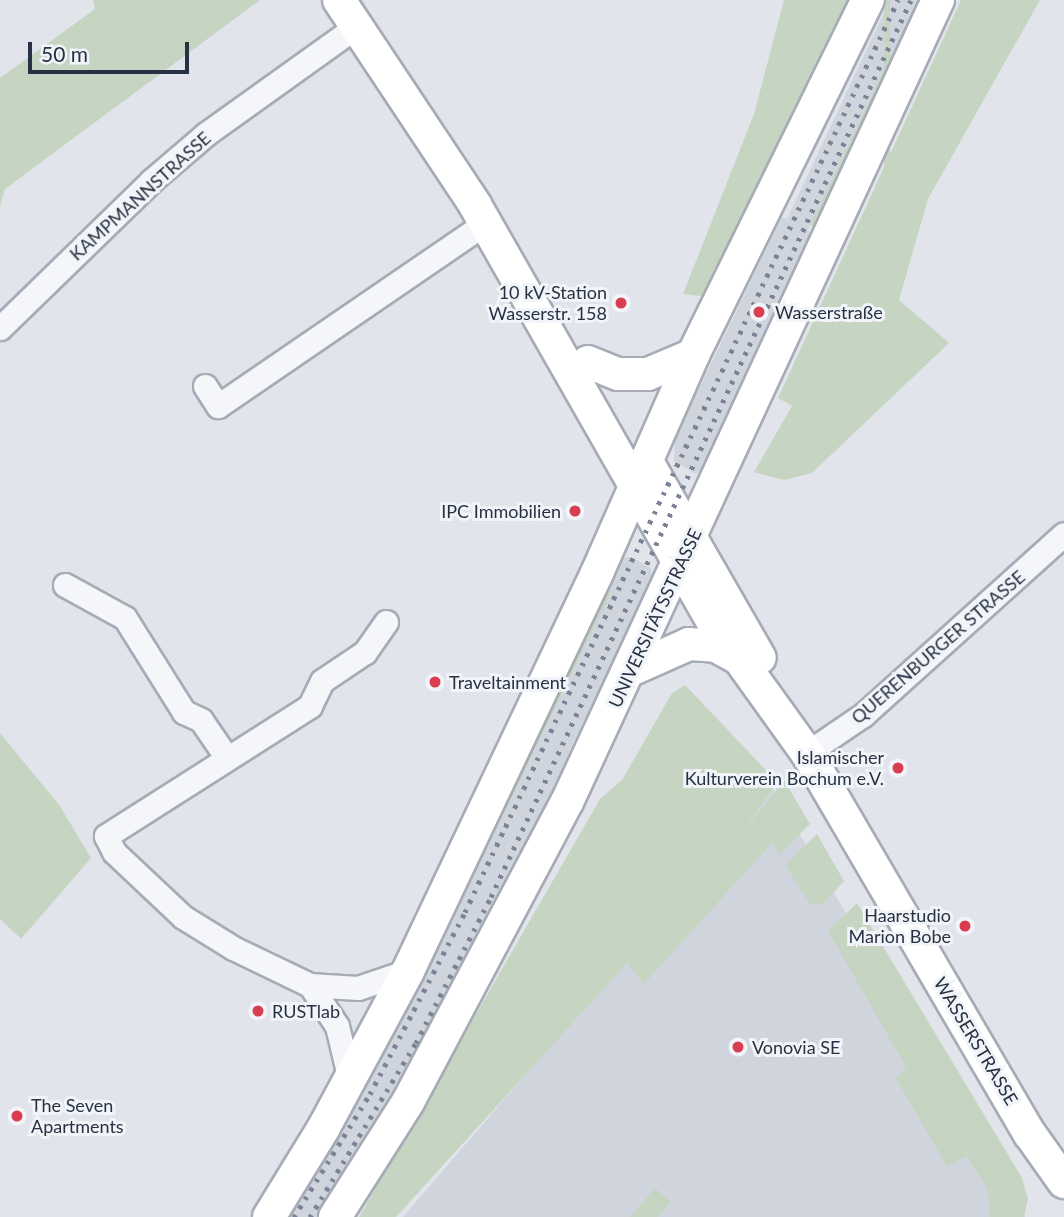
<!DOCTYPE html>
<html>
<head>
<meta charset="utf-8">
<style>
	body { margin:0 }
	#map { position:relative; width:1064px; height:1217px; overflow:hidden; background:#e1e5eb; font-family:Lato,sans-serif }
	div>[style] { position:absolute }
	[style*='--x'] { left:calc(var(--x)*1px); top:calc(var(--y)*1px); width:calc(var(--w)*1px); rotate:calc(var(--a)*1deg) }
	.built>* { inset:0; background:#cfd4dd }
	.green>* { inset:0; background:#c6d5c2; transform-origin:0 0 }
	.roads { filter:drop-shadow(2px 0 #a6abb6) drop-shadow(-2px 0 #a6abb6) drop-shadow(0 2px #a6abb6) drop-shadow(0 -2px #a6abb6) }
	.street>* { height:23px; margin:-11.5px; padding:0 11.5px; transform-origin:11.5px; border-radius:11.5px; background:#f5f6f9 }
	.secondary>* { height:32px; margin:-16px; padding:0 16px; transform-origin:16px; border-radius:16px; background:#fff }
	.rail>* { height:5px; margin-top:-2.5px; transform-origin:0; background:repeating-linear-gradient(90deg,#7a8396 0 3.5px,transparent 0 10.5px) }
	.dots>* { width:19px; height:19px; translate:-50% -50%; box-sizing:border-box; border:4px solid #f1f4f8; border-radius:50% }
	span { translate:-50% -50%; white-space:nowrap; text-align:center; line-height:1.15; -webkit-text-stroke:6px #f1f4f8; paint-order:stroke }
	.street-label { font-size:18px; color:#283144 }
	.poi-label { font-size:18px; color:#283144 }
	.right { translate:-100% -50%; text-align:right }
	.left { translate:0 -50%; text-align:left }
	.scale { position:absolute; left:28px; top:42px; width:161px; height:32px; box-sizing:border-box; border:4px solid #283144; border-top:0; padding-left:9px; font-size:21px; line-height:24px; white-space:nowrap; color:#283144; -webkit-text-stroke:5px #f1f4f8; paint-order:stroke }
</style>
</head>
<body>
<div id="map">
	<div class="built">
		<i style="clip-path:polygon(890px 0,917px 0,810px 225px,808px 231px,817px 235px,707px 468px,695px 474px,674px 461px,675px 438px,782px 217px,787px 219px)"></i>
		<i style="clip-path:polygon(631px 557px,651px 568px,652px 579px,572px 745px,543px 820px,380px 1122px,320px 1217px,285px 1217px,497px 819px,501px 820px,611px 593px,604px 588px,619px 558px)"></i>
		<i style="clip-path:polygon(773px 789px,1025px 1217px,403px 1217px,568px 1025px,715px 869px)"></i>
	</div>
	<div class="green">
		<i style="clip-path:polygon(93px 0,260px 0,5px 189px,0 207px,0 78px,95px 9px)"></i>
		<i style="clip-path:polygon(784px 0,853px 0,709px 297px,683px 294px,754px 114px)"></i>
		<i style="left:884px;top:0;width:6px;height:235px"></i>
		<i style="clip-path:polygon(917px 0,925px 0,819px 230px,810px 225px)"></i>
		<i style="clip-path:polygon(961px 0,1040px 0,928px 199px,899px 300px,949px 343px,812px 473px,784px 480px,754px 472px,792px 406px,778px 398px)"></i>
		<i style="clip-path:polygon(604px 588px,611px 593px,501px 820px,497px 819px)"></i>
		<i style="clip-path:polygon(685px 685px,765px 769px,773px 789px,735px 842px,784px 780px,810px 824px,779px 855px,772px 843px,644px 984px,627px 963px,396px 1217px,359px 1217px,600px 799px,622px 780px,672px 693px)"></i>
		<i style="clip-path:polygon(0 733px,60px 806px,91px 858px,21px 939px,0 919px)"></i>
		<i style="clip-path:polygon(817px 834px,844px 881px,822px 905px,810px 904px,785px 865px)"></i>
		<i style="clip-path:polygon(857px 903px,1022px 1178px,1028px 1199px,1024px 1217px,990px 1217px,988px 1190px,967px 1156px,947px 1166px,896px 1079px,906px 1067px,828px 931px)"></i>
		<i style="clip-path:polygon(655px 1188px,671px 1202px,657px 1217px,630px 1217px)"></i>
	</div>
	<div class="roads">
		<div class="street">
			<i style="--x:0;--y:328;--w:211;--a:-44.2"></i>
			<i style="--x:151;--y:181;--w:72;--a:-40.5"></i>
			<i style="--x:206;--y:134;--w:187;--a:-35.6"></i>
			<i style="--x:205;--y:386;--w:24;--a:57"></i>
			<i style="--x:218;--y:406;--w:324;--a:-34.4"></i>
			<i style="--x:65;--y:585;--w:68;--a:28.8"></i>
			<i style="--x:125;--y:618;--w:111;--a:57.9"></i>
			<i style="--x:184;--y:712;--w:19;--a:25"></i>
			<i style="--x:201;--y:720;--w:46;--a:55.6"></i>
			<i style="--x:386;--y:622;--w:37;--a:125"></i>
			<i style="--x:365;--y:652;--w:52;--a:146"></i>
			<i style="--x:322;--y:681;--w:28;--a:116"></i>
			<i style="--x:310;--y:706;--w:242;--a:147.5"></i>
			<i style="--x:106;--y:836;--w:18;--a:63"></i>
			<i style="--x:114;--y:852;--w:95;--a:43.3"></i>
			<i style="--x:183;--y:917;--w:59;--a:31.8"></i>
			<i style="--x:233;--y:948;--w:85;--a:25.7"></i>
			<i style="--x:310;--y:985;--w:48;--a:3.6"></i>
			<i style="--x:358;--y:988;--w:53;--a:-18.8"></i>
			<i style="--x:807;--y:753;--w:68;--a:-34.2"></i>
			<i style="--x:863;--y:715;--w:270;--a:-42"></i>
			<i style="--x:310;--y:985;--w:49;--a:56.6"></i>
			<i style="--x:337;--y:1026;--w:56;--a:76.5"></i>
		</div>
		<div class="secondary">
			<i style="--x:339;--y:0;--w:246;--a:56.4"></i>
			<i style="--x:475;--y:205;--w:484;--a:60.3"></i>
			<i style="--x:715;--y:625;--w:158;--a:54.3"></i>
			<i style="--x:807;--y:753;--w:441;--a:59.7"></i>
			<i style="--x:1030;--y:1134;--w:59;--a:54.7"></i>
			<i style="--x:588;--y:362;--w:32;--a:22"></i>
			<i style="--x:618;--y:374;--w:30;--a:0"></i>
			<i style="--x:648;--y:374;--w:49;--a:-22.9"></i>
			<i style="--x:646;--y:460;--w:228;--a:60.1"></i>
			<i style="--x:633;--y:669;--w:61;--a:-24.1"></i>
			<i style="--x:689;--y:644;--w:27;--a:4"></i>
			<i style="--x:716;--y:646;--w:25;--a:29"></i>
			<i style="--x:269;--y:1217;--w:103;--a:-58.5"></i>
			<i style="--x:323;--y:1129;--w:179;--a:-61.7"></i>
			<i style="--x:408;--y:971;--w:441;--a:-64.6"></i>
			<i style="--x:597;--y:573;--w:238;--a:-66.2"></i>
			<i style="--x:693;--y:355;--w:396;--a:-63.8"></i>
			<i style="--x:335;--y:1217;--w:136;--a:-57.6"></i>
			<i style="--x:408;--y:1102;--w:340;--a:-62.1"></i>
			<i style="--x:567;--y:802;--w:884;--a:-65.18"></i>
		</div>
	</div>
	<div class="rail">
		<i style="--x:294;--y:1217;--w:145;--a:-58.3"></i>
		<i style="--x:370;--y:1094;--w:205;--a:-62.4"></i>
		<i style="--x:465;--y:912;--w:1010;--a:-64.6"></i>
		<i style="--x:310;--y:1217;--w:204;--a:-58.7"></i>
		<i style="--x:416;--y:1043;--w:164;--a:-62.8"></i>
		<i style="--x:491;--y:897;--w:990;--a:-64.91"></i>
	</div>
	<div class="dots">
		<i style="left:621px;top:303px;background:#d83e4f"></i>
		<i style="left:759px;top:312px;background:#d83e4f"></i>
		<i style="left:575px;top:511px;background:#d83e4f"></i>
		<i style="left:435px;top:682px;background:#d83e4f"></i>
		<i style="left:898px;top:768px;background:#d83e4f"></i>
		<i style="left:965px;top:926px;background:#d83e4f"></i>
		<i style="left:258px;top:1011px;background:#d83e4f"></i>
		<i style="left:738px;top:1047px;background:#d83e4f"></i>
		<i style="left:17px;top:1116px;background:#d83e4f"></i>
	</div>
	<div class="street-label">
		<span style="left:140px;top:196px;rotate:-42deg">KAMPMANNSTRASSE</span>
		<span style="left:655px;top:618px;rotate:-65deg">UNIVERSITÄTSSTRASSE</span>
		<span style="left:938px;top:647px;rotate:-41deg">QUERENBURGER STRASSE</span>
		<span style="left:976px;top:1041px;rotate:59deg">WASSERSTRASSE</span>
	</div>
	<div class="poi-label">
		<span class="right" style="left:607px;top:303px">10 kV-Station<br>Wasserstr. 158</span>
		<span class="left" style="left:775px;top:312px">Wasserstraße</span>
		<span class="right" style="left:561px;top:511px">IPC Immobilien</span>
		<span class="left" style="left:449px;top:682px">Traveltainment</span>
		<span class="right" style="left:884px;top:768px">Islamischer<br>Kulturverein Bochum e.V.</span>
		<span class="right" style="left:951px;top:926px">Haarstudio<br>Marion Bobe</span>
		<span class="left" style="left:272px;top:1011px">RUSTlab</span>
		<span class="left" style="left:752px;top:1047px">Vonovia SE</span>
		<span class="left" style="left:31px;top:1116px">The Seven<br>Apartments</span>
	</div>
	<div class="scale">50 m</div>
</div>
</body>
</html>
